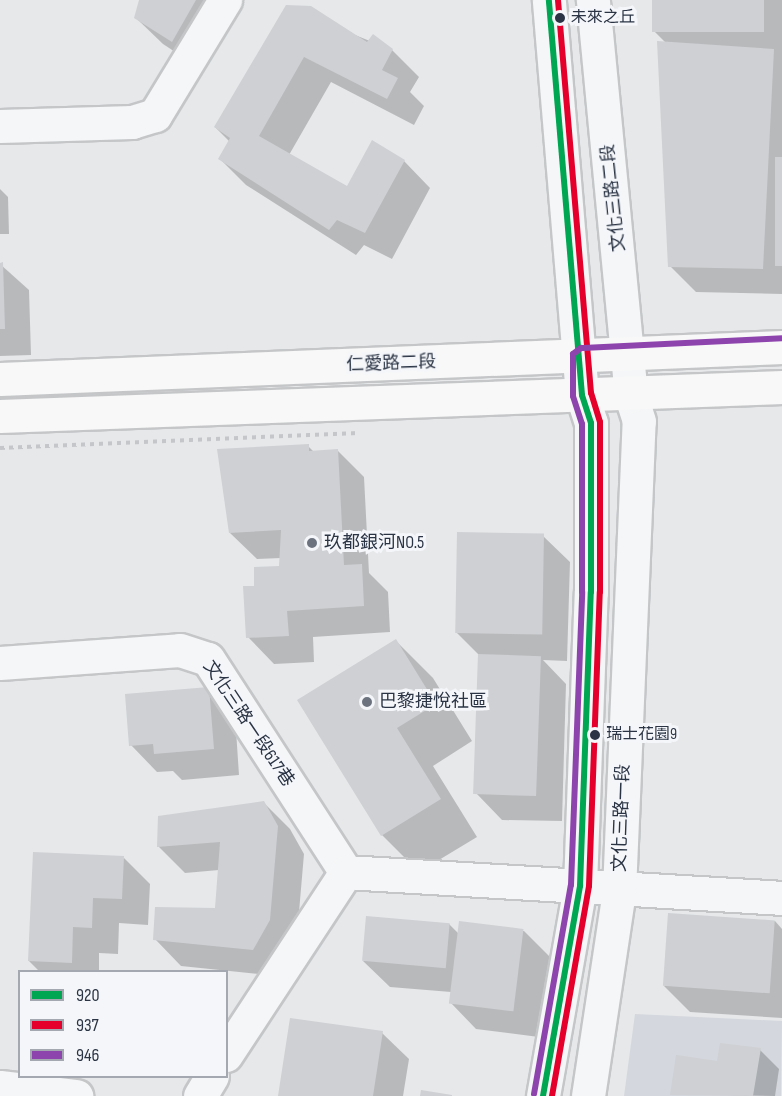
<!DOCTYPE html>
<html>
<head>
<meta charset="utf-8">
<style>
	body { margin:0 }
	#map { position:relative; width:782px; height:1096px; overflow:hidden; background:#e6e8ea; font-family:"Sofia Sans Condensed","Noto Sans TC",sans-serif }
	div>[style] { position:absolute }
	[style*='--x'] { left:calc(var(--x)*1px); top:calc(var(--y)*1px); width:calc(var(--w)*1px); rotate:calc(var(--a)*1deg) }
	.built>* { inset:0; background:#d4d7dd }
	.shadow>* { inset:0; background:#0003 }
	.building>* { inset:0; background:#ced0d3; transform-origin:0 0 }
	.path>* { height:4px; margin-top:-2px; transform-origin:0; background:repeating-linear-gradient(90deg,#c5c6ca 0 4.5px,transparent 0 9px) }
	.roads { filter:drop-shadow(2px 0 #c4c6c8) drop-shadow(-2px 0 #c4c6c8) drop-shadow(0 2px #c4c6c8) drop-shadow(0 -2px #c4c6c8) }
	.minor>* { height:33px; margin:-16.5px; padding:0 16.5px; transform-origin:16.5px; border-radius:16.5px; background:#f5f6f7 }
	.major>* { height:33px; margin:-16.5px; padding:0 16.5px; transform-origin:16.5px; border-radius:16.5px; background:#f8f8f8 }
	.bus-1>* { height:6px; margin:-3px; padding:0 3px; transform-origin:3px; border-radius:3px; background:#00a651 }
	.bus-2>* { height:6px; margin:-3px; padding:0 3px; transform-origin:3px; border-radius:3px; background:#e4002b }
	.bus-3>* { height:6px; margin:-3px; padding:0 3px; transform-origin:3px; border-radius:3px; background:#8e44ad }
	.dots>* { width:16px; height:16px; translate:-50% -50%; box-sizing:border-box; border:3px solid #f4f6f9; border-radius:50% }
	span { translate:-50% -50%; white-space:nowrap; text-align:center; line-height:1.15; -webkit-text-stroke:6px #f4f6f9; paint-order:stroke }
	.bus-label { font-size:16px; color:#2b3445 }
	.left { translate:0 -50%; text-align:left }
	.street-label { font-size:18px; color:#2b3445 }
	.poi-label { font-size:18px; color:#2b3445 }
	.legend { position:absolute; left:18px; top:970px; width:210px; height:108px; box-sizing:border-box; background:#f4f6f9; border:2px solid #a4a8b1; margin:0; padding:8px 10px; list-style:none; font-size:18px; color:#2b3445 }
	.legend li { display:flex; align-items:center; gap:12px; height:30px }
	.legend b { width:30px; border:2px solid #a4a8b1 }
</style>
</head>
<body>
<div id="map">
	<div class="built">
		<i style="clip-path:polygon(635px 1014px,782px 1021px,781px 1096px,624px 1096px)"></i>
	</div>
	<div class="shadow">
		<i style="clip-path:polygon(140px 0,237px 0,198px 67px,163px 44px,136px 18px)"></i>
		<i style="clip-path:polygon(654px 0,782px 0,782px 294px,696px 292px,670px 266px,666px 43px,654px 31px)"></i>
		<i style="clip-path:polygon(286px 7px,392px 50px,419px 77px,410px 92px,424px 106px,414px 125px,331px 82px,289px 155px,348px 188px,404px 161px,430px 188px,392px 259px,364px 245px,356px 255px,246px 185px,220px 159px,230px 142px,215px 127px)"></i>
		<i style="clip-path:polygon(0 189px,8px 197px,9px 234px,0 234px)"></i>
		<i style="clip-path:polygon(0 264px,29px 290px,31px 355px,0 356px)"></i>
		<i style="clip-path:polygon(308px 446px,314px 452px,337px 450px,364px 477px,369px 573px,388px 592px,390px 632px,313px 637px,314px 662px,274px 664px,248px 637px,256px 587px,280px 567px,281px 558px,257px 559px,230px 533px)"></i>
		<i style="clip-path:polygon(543px 536px,570px 562px,567px 661px,543px 660px,566px 684px,562px 821px,502px 820px,476px 793px,480px 656px,456px 632px)"></i>
		<i style="clip-path:polygon(396px 641px,433px 678px,472px 741px,433px 766px,477px 837px,419px 872px,382px 835px,299px 701px)"></i>
		<i style="clip-path:polygon(208px 688px,235px 715px,239px 775px,182px 780px,173px 771px,157px 772px,131px 745px)"></i>
		<i style="clip-path:polygon(263px 802px,290px 829px,304px 854px,296px 947px,279px 976px,181px 966px,155px 939px,216px 909px,219px 870px,185px 873px,158px 846px)"></i>
		<i style="clip-path:polygon(124px 858px,150px 884px,148px 925px,119px 923px,118px 954px,99px 953px,99px 972px,40px 972px,29px 961px)"></i>
		<i style="clip-path:polygon(775px 921px,782px 929px,782px 1018px,690px 1012px,664px 986px)"></i>
		<i style="clip-path:polygon(449px 924px,459px 934px,524px 931px,550px 957px,539px 1037px,476px 1029px,450px 1002px,451px 992px,390px 987px,363px 961px)"></i>
		<i style="clip-path:polygon(382px 1033px,409px 1059px,403px 1096px,280px 1096px)"></i>
		<i style="clip-path:polygon(760px 1050px,779px 1069px,775px 1096px,672px 1094px,719px 1062px)"></i>
	</div>
	<div class="building">
		<i style="clip-path:polygon(139px 0,196px 0,172px 42px,134px 18px)"></i>
		<i style="left:652px;top:0;width:112px;height:32px"></i>
		<i style="clip-path:polygon(286px 5px,311px 6px,367px 42px,373px 34px,393px 49px,382px 70px,398px 78px,387px 99px,304px 57px,259px 136px,347px 186px,372px 140px,405px 160px,365px 233px,337px 220px,329px 230px,218px 159px,230px 138px,214px 127px)"></i>
		<i style="clip-path:polygon(657px 41px,774px 49px,763px 269px,668px 267px)"></i>
		<i style="left:782px;top:157px;width:109px;height:7px;rotate:90deg"></i>
		<i style="clip-path:polygon(3px 262px,5px 329px,0 329px,0 263px)"></i>
		<i style="clip-path:polygon(309px 444px,309px 451px,338px 449px,344px 565px,362px 564px,364px 606px,287px 611px,289px 636px,246px 638px,243px 586px,254px 586px,254px 567px,279px 566px,281px 530px,229px 533px,217px 449px)"></i>
		<i style="left:457px;top:532px;width:87px;height:101px;rotate:1deg"></i>
		<i style="clip-path:polygon(396px 639px,436px 704px,397px 728px,441px 799px,381px 836px,297px 700px)"></i>
		<i style="left:478px;top:654px;width:63px;height:140px;rotate:2deg"></i>
		<i style="clip-path:polygon(209px 687px,214px 749px,154px 754px,153px 744px,129px 746px,125px 694px)"></i>
		<i style="clip-path:polygon(264px 801px,278px 826px,270px 920px,253px 950px,153px 940px,155px 907px,215px 908px,220px 842px,157px 847px,158px 816px)"></i>
		<i style="clip-path:polygon(33px 852px,124px 856px,122px 899px,93px 898px,92px 928px,73px 927px,72px 963px,28px 961px)"></i>
		<i style="left:668px;top:913px;width:107px;height:73px;rotate:4deg"></i>
		<i style="left:366px;top:916px;width:84px;height:45px;rotate:5deg"></i>
		<i style="left:459px;top:921px;width:65px;height:83px;rotate:7deg"></i>
		<i style="clip-path:polygon(290px 1018px,383px 1031px,373px 1096px,278px 1096px)"></i>
		<i style="clip-path:polygon(720px 1043px,761px 1048px,753px 1096px,670px 1095px,676px 1055px,717px 1061px)"></i>
		<i style="clip-path:polygon(421px 1090px,452px 1095px,452px 1096px,420px 1096px)"></i>
	</div>
	<div class="path">
		<i style="--x:0;--y:448;--w:359;--a:-2.4"></i>
	</div>
	<div class="roads">
		<div class="minor">
			<i style="--x:0;--y:126;--w:132;--a:-1.7"></i>
			<i style="--x:132;--y:122;--w:24;--a:-17"></i>
			<i style="--x:155;--y:115;--w:135;--a:-58.7"></i>
			<i style="--x:0;--y:663;--w:180;--a:-4.1"></i>
			<i style="--x:180;--y:650;--w:29;--a:18"></i>
			<i style="--x:208;--y:659;--w:254;--a:57.1"></i>
			<i style="--x:346;--y:872;--w:219;--a:123.3"></i>
			<i style="--x:346;--y:872;--w:437;--a:3.4"></i>
			<i style="--x:0;--y:1087;--w:77;--a:6.8"></i>
			<i style="--x:200;--y:1096;--w:23;--a:-59"></i>
			<i style="--x:543;--y:1096;--w:213;--a:-80"></i>
			<i style="--x:580;--y:886;--w:294;--a:-87.9"></i>
			<i style="--x:591;--y:592;--w:169;--a:-90"></i>
			<i style="--x:591;--y:423;--w:29;--a:-108"></i>
			<i style="--x:582;--y:395;--w:396;--a:-94.8"></i>
			<i style="--x:588;--y:1096;--w:207;--a:-81.4"></i>
			<i style="--x:619;--y:891;--w:470;--a:-87.6"></i>
			<i style="--x:639;--y:421;--w:26;--a:-108"></i>
			<i style="--x:631;--y:396;--w:398;--a:-95.5"></i>
		</div>
		<div class="major">
			<i style="--x:0;--y:379;--w:783;--a:-2.34"></i>
			<i style="--x:0;--y:416;--w:783;--a:-2.12"></i>
		</div>
	</div>
	<div class="bus-1">
		<i style="--x:543;--y:1096;--w:213;--a:-80"></i>
		<i style="--x:580;--y:886;--w:294;--a:-87.9"></i>
		<i style="--x:591;--y:592;--w:169;--a:-90"></i>
		<i style="--x:591;--y:423;--w:29;--a:-108"></i>
		<i style="--x:582;--y:395;--w:396;--a:-94.8"></i>
	</div>
	<div class="bus-2">
		<i style="--x:552;--y:1096;--w:213;--a:-80"></i>
		<i style="--x:589;--y:886;--w:294;--a:-87.9"></i>
		<i style="--x:600;--y:592;--w:170;--a:-90"></i>
		<i style="--x:600;--y:422;--w:30;--a:-107"></i>
		<i style="--x:591;--y:393;--w:394;--a:-94.8"></i>
	</div>
	<div class="bus-3">
		<i style="--x:534;--y:1094;--w:212;--a:-80"></i>
		<i style="--x:571;--y:885;--w:293;--a:-87.8"></i>
		<i style="--x:582;--y:592;--w:168;--a:-90"></i>
		<i style="--x:582;--y:424;--w:29;--a:-108"></i>
		<i style="--x:573;--y:396;--w:42;--a:-90"></i>
		<i style="--x:573;--y:354;--w:10;--a:-37"></i>
		<i style="--x:581;--y:348;--w:201;--a:-2.8"></i>
	</div>
	<div class="dots">
		<i style="left:560px;top:18px;background:#2b3445"></i>
		<i style="left:312px;top:543px;background:#6c737f"></i>
		<i style="left:367px;top:702px;background:#6c737f"></i>
		<i style="left:595px;top:735px;background:#2b3445"></i>
	</div>
	<div class="bus-label">
		<span class="left" style="left:571px;top:18px">未來之丘</span>
		<span class="left" style="left:606px;top:735px">瑞士花園9</span>
	</div>
	<div class="street-label">
		<span style="left:614px;top:198px;rotate:-96deg">文化三路二段</span>
		<span style="left:391px;top:364px;rotate:-2deg">仁愛路二段</span>
		<span style="left:248px;top:724px;rotate:56deg">文化三路一段617巷</span>
		<span style="left:622px;top:818px;rotate:-88deg">文化三路一段</span>
	</div>
	<div class="poi-label">
		<span class="left" style="left:324px;top:543px">玖都銀河NO.5</span>
		<span class="left" style="left:379px;top:702px">巴黎捷悅社區</span>
	</div>
	<ul class="legend">
	<li><b style="height:8px;background:#00a651"></b>920</li>
	<li><b style="height:8px;background:#e4002b"></b>937</li>
	<li><b style="height:8px;background:#8e44ad"></b>946</li>
	</ul>
</div>
</body>
</html>
